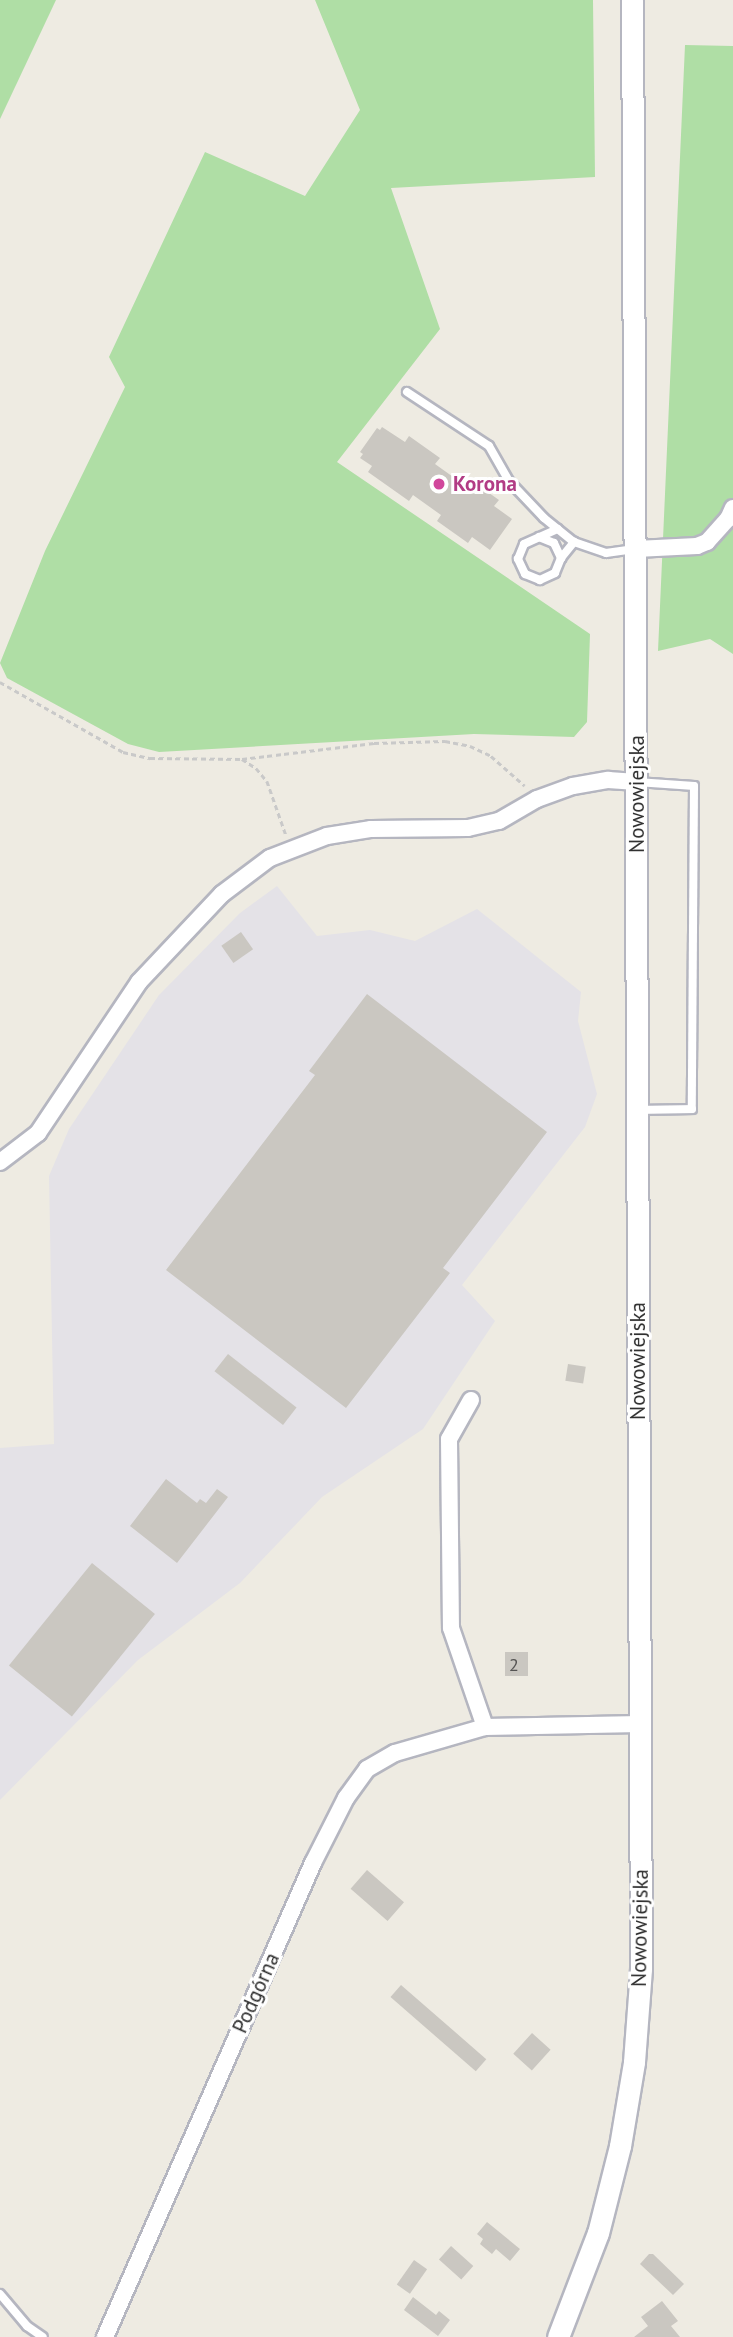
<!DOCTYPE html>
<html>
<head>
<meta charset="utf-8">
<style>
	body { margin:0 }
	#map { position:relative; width:733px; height:2337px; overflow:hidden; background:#eeebe2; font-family:"PT Sans",sans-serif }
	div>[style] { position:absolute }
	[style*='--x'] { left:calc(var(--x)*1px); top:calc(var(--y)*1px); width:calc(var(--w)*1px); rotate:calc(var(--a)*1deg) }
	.industrial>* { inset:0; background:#e4e2e7 }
	.green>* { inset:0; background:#afdea5 }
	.building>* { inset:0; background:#cac7c1; transform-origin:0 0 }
	.path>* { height:2.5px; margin-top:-1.25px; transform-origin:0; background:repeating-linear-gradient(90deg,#c9c9c9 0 5px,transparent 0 8.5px) }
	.roads { filter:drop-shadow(2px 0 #b5b6c0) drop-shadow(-2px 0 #b5b6c0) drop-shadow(0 2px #b5b6c0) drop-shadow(0 -2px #b5b6c0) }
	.service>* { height:8px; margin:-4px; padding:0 4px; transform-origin:4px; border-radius:4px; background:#fff }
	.minor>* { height:16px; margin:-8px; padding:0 8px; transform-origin:8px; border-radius:8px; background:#fff }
	.secondary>* { height:21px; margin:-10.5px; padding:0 10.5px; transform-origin:10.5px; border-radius:10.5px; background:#fff }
	.dots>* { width:19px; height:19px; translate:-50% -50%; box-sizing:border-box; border:4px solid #fff; border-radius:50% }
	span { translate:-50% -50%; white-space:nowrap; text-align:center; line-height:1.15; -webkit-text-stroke:6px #fff; paint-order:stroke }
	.number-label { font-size:18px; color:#555453 }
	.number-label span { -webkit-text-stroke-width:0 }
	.hotel-label { font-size:21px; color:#b23c85; font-weight:700 }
	.left { translate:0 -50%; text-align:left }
	.street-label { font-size:21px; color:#2e2e2e }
</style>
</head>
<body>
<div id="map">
	<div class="industrial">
		<i style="clip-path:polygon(277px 886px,317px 936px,370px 930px,415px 941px,477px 909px,581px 992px,578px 1021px,597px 1094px,585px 1127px,462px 1285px,495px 1321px,423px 1429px,322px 1497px,240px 1583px,138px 1660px,0 1800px,0 1448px,54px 1444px,49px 1176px,69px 1129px,159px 995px,240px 913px)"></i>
	</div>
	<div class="green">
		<i style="clip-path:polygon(0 0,56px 0,0 119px)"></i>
		<i style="clip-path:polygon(315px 0,593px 0,595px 177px,391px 188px,440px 329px,337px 462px,590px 634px,587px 722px,574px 737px,474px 734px,159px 752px,128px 744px,7px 678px,0 663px,45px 551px,125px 387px,109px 357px,205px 152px,305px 196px,360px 110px)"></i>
		<i style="clip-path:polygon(685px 45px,733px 46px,733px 654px,710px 639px,658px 651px)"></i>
	</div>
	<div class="building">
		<i style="clip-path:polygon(382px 427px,405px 442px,409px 436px,440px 458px,435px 464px,463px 484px,468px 478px,499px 500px,494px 506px,512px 519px,490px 550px,472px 537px,468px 543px,437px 521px,441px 515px,413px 495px,409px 501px,368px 472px,372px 466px,360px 458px,363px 454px,360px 452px,377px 428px,380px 430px)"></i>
		<i style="left:241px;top:932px;width:21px;height:24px;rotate:55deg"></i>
		<i style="clip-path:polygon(367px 994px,547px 1132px,443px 1268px,450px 1273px,346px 1408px,166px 1270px,315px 1075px,309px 1071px)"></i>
		<i style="left:228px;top:1354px;width:87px;height:22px;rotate:38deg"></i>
		<i style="left:568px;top:1364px;width:18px;height:17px;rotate:9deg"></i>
		<i style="clip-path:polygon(166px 1479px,197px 1503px,200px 1499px,206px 1503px,217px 1489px,228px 1497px,177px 1563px,130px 1526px)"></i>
		<i style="left:92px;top:1563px;width:81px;height:132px;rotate:39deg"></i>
		<i style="left:505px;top:1652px;width:23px;height:24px"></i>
		<i style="left:367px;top:1870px;width:49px;height:25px;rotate:41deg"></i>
		<i style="left:401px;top:1985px;width:113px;height:16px;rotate:41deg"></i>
		<i style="left:532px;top:2033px;width:25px;height:28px;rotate:42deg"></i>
		<i style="clip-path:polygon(487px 2222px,520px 2249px,510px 2261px,496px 2249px,492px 2254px,480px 2244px,483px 2239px,477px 2234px)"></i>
		<i style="left:451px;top:2246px;width:30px;height:18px;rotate:42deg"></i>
		<i style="clip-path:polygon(649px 2254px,653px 2254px,684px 2284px,673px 2295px,640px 2264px)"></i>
		<i style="left:414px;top:2260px;width:16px;height:30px;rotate:35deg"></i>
		<i style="clip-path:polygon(413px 2297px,436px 2315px,439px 2311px,450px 2320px,438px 2336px,404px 2310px)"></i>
		<i style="clip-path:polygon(662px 2301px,678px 2321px,671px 2326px,680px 2337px,634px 2337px,648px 2326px,641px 2317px)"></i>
	</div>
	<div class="path">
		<i style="--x:0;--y:682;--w:142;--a:29.6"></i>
		<i style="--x:123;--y:752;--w:28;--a:13"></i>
		<i style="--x:150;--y:758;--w:92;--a:0.6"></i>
		<i style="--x:242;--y:759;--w:133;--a:-6.9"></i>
		<i style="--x:374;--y:743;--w:71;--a:-1.6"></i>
		<i style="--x:445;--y:741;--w:25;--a:11"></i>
		<i style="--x:470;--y:746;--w:23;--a:25"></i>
		<i style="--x:491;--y:756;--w:45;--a:41.4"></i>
		<i style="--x:242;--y:759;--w:17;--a:33"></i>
		<i style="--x:256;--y:768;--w:17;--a:50"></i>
		<i style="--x:267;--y:781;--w:57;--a:70.6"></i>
	</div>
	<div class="roads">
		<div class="service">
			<i style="--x:407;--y:392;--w:98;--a:33.4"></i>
			<i style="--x:489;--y:446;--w:40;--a:60.3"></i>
			<i style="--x:509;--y:481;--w:51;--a:46.6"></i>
			<i style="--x:544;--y:518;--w:38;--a:39"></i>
			<i style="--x:574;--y:542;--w:34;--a:19"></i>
			<i style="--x:606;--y:553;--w:27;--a:-8"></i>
			<i style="--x:539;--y:537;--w:16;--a:22"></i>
			<i style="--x:554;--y:543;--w:17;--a:65"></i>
			<i style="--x:561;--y:558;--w:16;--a:112"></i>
			<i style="--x:555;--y:573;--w:17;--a:155"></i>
			<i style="--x:540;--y:580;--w:16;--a:-158"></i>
			<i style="--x:525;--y:574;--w:17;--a:-115"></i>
			<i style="--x:518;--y:559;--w:16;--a:-68"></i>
			<i style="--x:524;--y:544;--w:37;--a:-24"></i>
			<i style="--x:561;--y:558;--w:21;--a:-51"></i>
			<i style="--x:637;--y:782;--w:57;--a:4"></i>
			<i style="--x:694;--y:786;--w:323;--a:90.4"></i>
			<i style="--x:692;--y:1109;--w:53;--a:178.9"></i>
			<i style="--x:0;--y:2294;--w:42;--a:49.8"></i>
			<i style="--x:27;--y:2326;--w:19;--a:35"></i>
		</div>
		<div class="minor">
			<i style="--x:636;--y:549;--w:61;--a:-2.8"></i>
			<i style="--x:697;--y:546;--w:11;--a:-22"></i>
			<i style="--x:707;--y:542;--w:31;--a:-48"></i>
			<i style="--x:728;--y:519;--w:12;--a:-66"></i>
			<i style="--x:0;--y:1162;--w:48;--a:-37.3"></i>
			<i style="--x:38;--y:1133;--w:182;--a:-56.2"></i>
			<i style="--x:139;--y:982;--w:121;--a:-46.7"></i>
			<i style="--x:222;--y:894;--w:60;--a:-36.9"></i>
			<i style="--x:270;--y:858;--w:61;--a:-21.1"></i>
			<i style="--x:327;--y:836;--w:45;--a:-9"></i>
			<i style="--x:371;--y:829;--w:97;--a:-0.6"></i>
			<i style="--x:468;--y:828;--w:32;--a:-13"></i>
			<i style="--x:499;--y:821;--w:44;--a:-30.1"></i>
			<i style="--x:537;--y:799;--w:38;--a:-20"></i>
			<i style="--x:573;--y:786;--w:36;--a:-10"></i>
			<i style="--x:608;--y:780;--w:29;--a:4"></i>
			<i style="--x:471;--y:1400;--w:45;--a:119.4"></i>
			<i style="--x:449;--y:1439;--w:189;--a:89.4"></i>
			<i style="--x:451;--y:1628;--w:105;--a:71"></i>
			<i style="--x:105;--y:2337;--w:518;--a:-66.31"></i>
			<i style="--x:313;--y:1863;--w:73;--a:-63.1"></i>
			<i style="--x:346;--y:1798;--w:36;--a:-54"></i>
			<i style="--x:367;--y:1769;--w:32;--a:-30"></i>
			<i style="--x:395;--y:1753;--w:94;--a:-16.1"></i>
			<i style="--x:485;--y:1727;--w:155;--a:-1.1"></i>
		</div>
		<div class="secondary">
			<i style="--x:558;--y:2337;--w:111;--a:-69"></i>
			<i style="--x:598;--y:2233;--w:90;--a:-75.8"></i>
			<i style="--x:620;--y:2146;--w:85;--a:-80.5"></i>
			<i style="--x:634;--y:2062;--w:93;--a:-85.7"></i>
			<i style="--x:641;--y:1969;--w:1969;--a:-90.26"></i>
		</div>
	</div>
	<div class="dots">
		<i style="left:439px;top:484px;background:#d1479c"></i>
	</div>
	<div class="number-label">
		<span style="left:514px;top:1665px">2</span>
	</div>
	<div class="hotel-label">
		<span class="left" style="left:453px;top:484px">Korona</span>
	</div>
	<div class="street-label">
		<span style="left:637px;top:794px;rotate:-90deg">Nowowiejska</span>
		<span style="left:638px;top:1361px;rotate:-90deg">Nowowiejska</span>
		<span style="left:640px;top:1928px;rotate:-89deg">Nowowiejska</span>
		<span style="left:256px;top:1993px;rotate:-66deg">Podgórna</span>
	</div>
</div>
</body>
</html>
